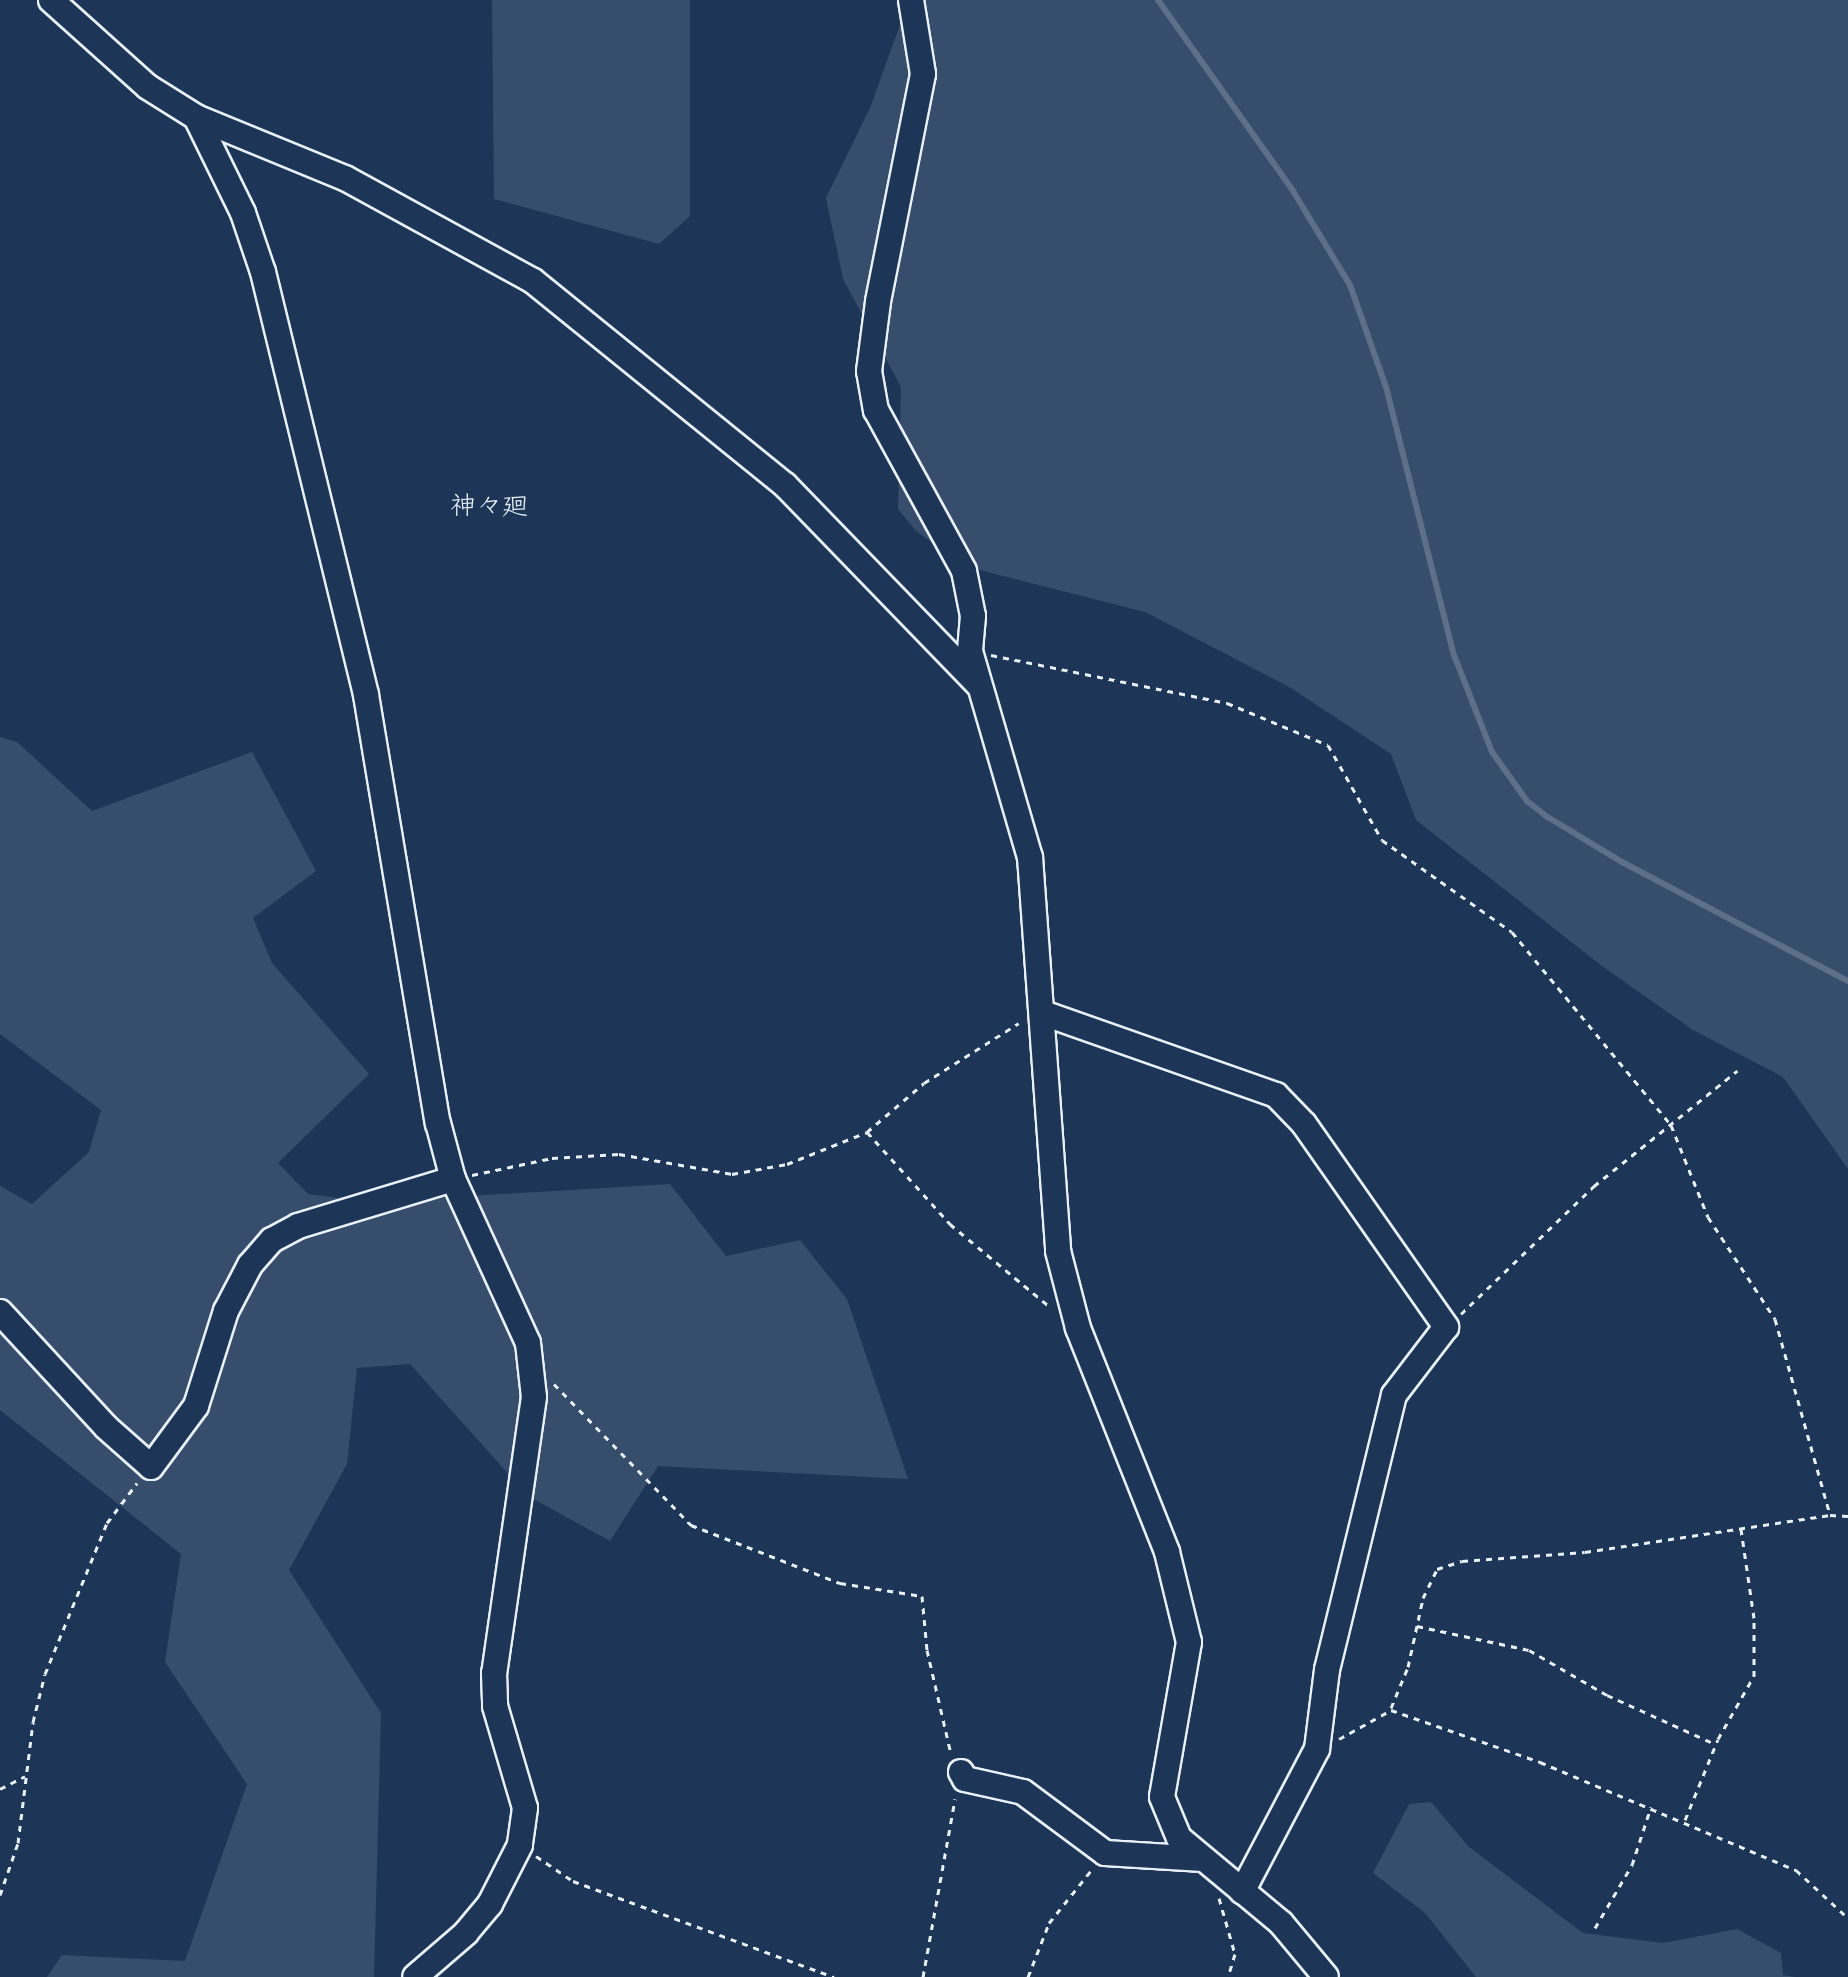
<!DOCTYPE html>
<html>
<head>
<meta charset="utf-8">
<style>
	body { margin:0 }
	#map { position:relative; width:1848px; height:1977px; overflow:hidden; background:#1d3557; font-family:Delius,"Klee One",sans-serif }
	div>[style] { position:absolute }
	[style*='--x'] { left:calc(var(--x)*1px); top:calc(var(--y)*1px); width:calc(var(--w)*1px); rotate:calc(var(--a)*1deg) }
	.green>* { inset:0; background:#374d6c }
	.stream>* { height:6px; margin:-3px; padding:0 3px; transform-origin:3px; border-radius:3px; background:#5d7089 }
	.path>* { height:3px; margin-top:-1.5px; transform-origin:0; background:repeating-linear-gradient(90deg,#e8f1f8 0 6px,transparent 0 12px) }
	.roads { filter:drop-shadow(2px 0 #e8f1f8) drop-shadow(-2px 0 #e8f1f8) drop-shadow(0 2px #e8f1f8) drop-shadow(0 -2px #e8f1f8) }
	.minor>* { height:24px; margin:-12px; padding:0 12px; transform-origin:12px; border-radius:12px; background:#1d3557 }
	span { translate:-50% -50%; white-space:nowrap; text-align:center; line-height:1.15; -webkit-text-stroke:6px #1d3557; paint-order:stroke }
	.quarter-label { font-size:26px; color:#e8f1f8 }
</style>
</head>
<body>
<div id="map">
	<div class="green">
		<i style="clip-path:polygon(492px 0,690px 0,690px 216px,659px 244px,494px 199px)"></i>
		<i style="clip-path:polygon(909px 0,1848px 0,1848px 1169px,1783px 1077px,1693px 1030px,1602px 966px,1416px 820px,1391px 754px,1291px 688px,1145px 612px,964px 566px,915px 530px,898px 509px,901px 387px,843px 279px,826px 198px,870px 108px)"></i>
		<i style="clip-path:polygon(0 737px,17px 742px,92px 811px,252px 752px,316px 871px,253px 918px,272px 963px,369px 1074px,278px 1163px,308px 1194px,368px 1202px,670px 1184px,726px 1256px,800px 1240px,847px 1299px,908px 1479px,658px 1466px,610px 1541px,528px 1496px,410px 1364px,357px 1368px,347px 1464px,289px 1570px,381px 1713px,374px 1977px,47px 1977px,62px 1955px,185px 1961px,247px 1784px,165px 1662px,181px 1554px,0 1410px,0 1186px,32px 1204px,89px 1152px,101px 1110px,0 1034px)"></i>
		<i style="clip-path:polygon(1431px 1802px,1469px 1847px,1583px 1933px,1663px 1943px,1737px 1929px,1781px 1953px,1783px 1975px,1795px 1977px,1476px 1977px,1425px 1913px,1373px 1873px,1409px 1804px)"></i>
	</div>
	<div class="stream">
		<i style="--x:1158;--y:0;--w:234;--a:54.7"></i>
		<i style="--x:1293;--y:191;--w:110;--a:58.8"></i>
		<i style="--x:1350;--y:285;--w:108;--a:70.6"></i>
		<i style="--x:1386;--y:387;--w:276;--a:75.8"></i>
		<i style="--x:1454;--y:655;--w:104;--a:68.6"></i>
		<i style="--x:1492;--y:752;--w:60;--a:54.5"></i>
		<i style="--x:1527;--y:801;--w:24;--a:38"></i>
		<i style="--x:1546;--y:816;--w:89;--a:31.2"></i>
		<i style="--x:1622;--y:862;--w:255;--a:27.8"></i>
	</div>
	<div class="path">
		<i style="--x:991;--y:655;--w:241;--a:11.5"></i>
		<i style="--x:1227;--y:703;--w:109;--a:22.6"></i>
		<i style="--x:1328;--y:745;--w:109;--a:60.4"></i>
		<i style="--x:1382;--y:840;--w:159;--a:35.3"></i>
		<i style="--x:1512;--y:932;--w:250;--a:50.5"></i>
		<i style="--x:1671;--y:1125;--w:99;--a:68.1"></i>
		<i style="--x:1708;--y:1217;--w:122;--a:56.7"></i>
		<i style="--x:1775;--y:1319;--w:204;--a:74.3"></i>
		<i style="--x:1830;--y:1515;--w:18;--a:3"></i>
		<i style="--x:867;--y:1132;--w:75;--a:-40.7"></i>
		<i style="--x:924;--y:1083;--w:112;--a:-32.3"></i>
		<i style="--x:472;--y:1175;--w:82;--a:-12"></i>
		<i style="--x:552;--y:1158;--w:67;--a:-3.4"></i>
		<i style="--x:619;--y:1154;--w:115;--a:10"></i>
		<i style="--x:732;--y:1174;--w:56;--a:-10.3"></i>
		<i style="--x:787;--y:1164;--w:86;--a:-21.8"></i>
		<i style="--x:867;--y:1132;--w:124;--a:47.9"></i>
		<i style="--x:950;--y:1224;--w:131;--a:39.7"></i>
		<i style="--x:1461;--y:1314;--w:185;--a:-43.9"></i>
		<i style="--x:1594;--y:1186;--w:184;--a:-38.8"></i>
		<i style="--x:554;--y:1384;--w:197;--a:45.8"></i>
		<i style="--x:691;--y:1525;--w:160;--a:21.3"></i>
		<i style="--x:840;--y:1583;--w:83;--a:9"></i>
		<i style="--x:922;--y:1596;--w:54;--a:84.7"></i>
		<i style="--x:927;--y:1650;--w:107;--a:77"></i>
		<i style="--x:1417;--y:1626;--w:115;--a:12.1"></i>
		<i style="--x:1529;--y:1650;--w:90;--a:30"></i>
		<i style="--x:1607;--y:1695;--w:119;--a:24.4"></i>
		<i style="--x:1391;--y:1708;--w:44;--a:-67.5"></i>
		<i style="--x:1408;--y:1667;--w:71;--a:-77.7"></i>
		<i style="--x:1423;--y:1598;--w:32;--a:-64"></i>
		<i style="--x:1437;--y:1569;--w:26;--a:-18"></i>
		<i style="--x:1462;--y:1561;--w:123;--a:-4.2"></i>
		<i style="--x:1585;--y:1552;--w:248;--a:-8.6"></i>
		<i style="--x:1339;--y:1739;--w:60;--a:-29.1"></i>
		<i style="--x:1391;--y:1710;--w:158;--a:19.2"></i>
		<i style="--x:1540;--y:1762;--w:278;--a:22.9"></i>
		<i style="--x:1796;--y:1870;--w:71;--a:42.7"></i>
		<i style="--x:0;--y:1789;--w:28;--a:-27"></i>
		<i style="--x:1685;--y:1820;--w:87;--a:-67.8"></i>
		<i style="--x:1718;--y:1739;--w:73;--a:-60.3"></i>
		<i style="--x:1754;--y:1676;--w:58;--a:-90"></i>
		<i style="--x:1754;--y:1618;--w:90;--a:-98.3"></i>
		<i style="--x:536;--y:1856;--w:45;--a:34"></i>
		<i style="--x:573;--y:1881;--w:278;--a:20.2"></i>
		<i style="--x:0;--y:1895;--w:55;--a:-70.9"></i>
		<i style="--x:18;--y:1843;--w:122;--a:-82.9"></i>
		<i style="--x:33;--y:1722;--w:49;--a:-76"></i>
		<i style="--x:45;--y:1674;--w:163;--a:-67.7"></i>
		<i style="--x:107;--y:1523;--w:50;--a:-53.1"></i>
		<i style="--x:1219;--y:1898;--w:58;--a:74.1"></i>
		<i style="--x:1235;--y:1954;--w:24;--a:107"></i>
		<i style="--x:1595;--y:1928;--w:73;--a:-59.6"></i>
		<i style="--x:1632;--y:1865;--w:61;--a:-71.9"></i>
		<i style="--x:923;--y:1977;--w:181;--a:-79.8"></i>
		<i style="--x:1028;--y:1977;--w:58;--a:-68.7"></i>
		<i style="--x:1049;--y:1923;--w:70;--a:-51.3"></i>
	</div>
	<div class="roads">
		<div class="minor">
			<i style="--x:51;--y:0;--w:130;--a:41.9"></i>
			<i style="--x:148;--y:87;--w:57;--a:32"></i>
			<i style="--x:196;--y:117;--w:161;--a:22.3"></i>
			<i style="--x:345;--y:178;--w:214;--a:28.7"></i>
			<i style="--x:533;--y:281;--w:324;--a:39"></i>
			<i style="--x:785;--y:485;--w:277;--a:45.9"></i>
			<i style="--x:911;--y:0;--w:75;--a:80.8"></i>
			<i style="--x:923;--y:74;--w:232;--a:101.2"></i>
			<i style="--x:878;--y:302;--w:70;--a:97.4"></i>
			<i style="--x:869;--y:371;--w:40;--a:80"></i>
			<i style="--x:876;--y:410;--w:183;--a:61.3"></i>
			<i style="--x:964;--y:571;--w:46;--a:78.7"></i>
			<i style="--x:973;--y:616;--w:35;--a:95"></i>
			<i style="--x:970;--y:651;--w:215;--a:73.8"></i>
			<i style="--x:1030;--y:857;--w:395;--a:85.9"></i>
			<i style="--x:1058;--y:1251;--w:80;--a:75.4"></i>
			<i style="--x:1078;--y:1328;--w:241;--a:68.3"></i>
			<i style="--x:1167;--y:1552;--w:93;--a:76.3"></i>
			<i style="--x:1189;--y:1642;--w:157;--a:99.9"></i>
			<i style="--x:1162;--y:1797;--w:44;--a:67.5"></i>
			<i style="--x:1179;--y:1838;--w:133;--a:39.8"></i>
			<i style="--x:1281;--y:1923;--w:70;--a:50.2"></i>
			<i style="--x:196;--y:117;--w:107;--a:63.9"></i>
			<i style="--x:243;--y:213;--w:62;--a:71.3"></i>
			<i style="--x:263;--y:272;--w:435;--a:76.3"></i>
			<i style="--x:366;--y:695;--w:434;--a:80.5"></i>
			<i style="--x:438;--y:1123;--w:58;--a:75"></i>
			<i style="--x:453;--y:1179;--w:180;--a:65.4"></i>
			<i style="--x:528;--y:1343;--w:54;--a:83.7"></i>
			<i style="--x:534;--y:1397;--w:279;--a:98.2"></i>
			<i style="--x:494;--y:1673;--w:33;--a:88"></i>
			<i style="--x:495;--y:1706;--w:106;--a:73.6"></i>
			<i style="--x:525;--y:1808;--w:37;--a:98"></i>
			<i style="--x:520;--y:1845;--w:66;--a:117"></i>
			<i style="--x:490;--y:1904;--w:38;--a:130"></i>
			<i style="--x:466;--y:1933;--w:67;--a:139.2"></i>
			<i style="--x:1043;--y:1013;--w:247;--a:19.4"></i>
			<i style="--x:1276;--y:1095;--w:40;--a:46"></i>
			<i style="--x:1304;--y:1124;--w:248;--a:55"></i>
			<i style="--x:1446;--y:1327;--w:86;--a:127.4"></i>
			<i style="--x:1394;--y:1395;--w:283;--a:103.7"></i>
			<i style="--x:1327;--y:1670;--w:80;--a:97.2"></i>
			<i style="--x:1317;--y:1749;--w:161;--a:117.7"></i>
			<i style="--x:0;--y:1312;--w:156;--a:47.3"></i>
			<i style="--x:106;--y:1427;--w:60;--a:41.6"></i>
			<i style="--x:151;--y:1467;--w:76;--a:-53.6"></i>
			<i style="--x:196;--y:1406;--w:100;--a:-72.5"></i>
			<i style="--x:226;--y:1311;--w:52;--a:-62.4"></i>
			<i style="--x:250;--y:1265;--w:33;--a:-49"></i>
			<i style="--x:272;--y:1240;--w:30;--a:-28"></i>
			<i style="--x:298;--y:1226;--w:162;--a:-16.9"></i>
			<i style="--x:961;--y:1772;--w:8;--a:60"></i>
			<i style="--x:965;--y:1779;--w:59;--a:12.6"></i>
			<i style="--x:1023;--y:1792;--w:102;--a:36.6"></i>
			<i style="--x:1105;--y:1853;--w:98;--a:3.5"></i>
		</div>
	</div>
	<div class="quarter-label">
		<span style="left:489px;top:505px">神々廻</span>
	</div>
</div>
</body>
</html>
